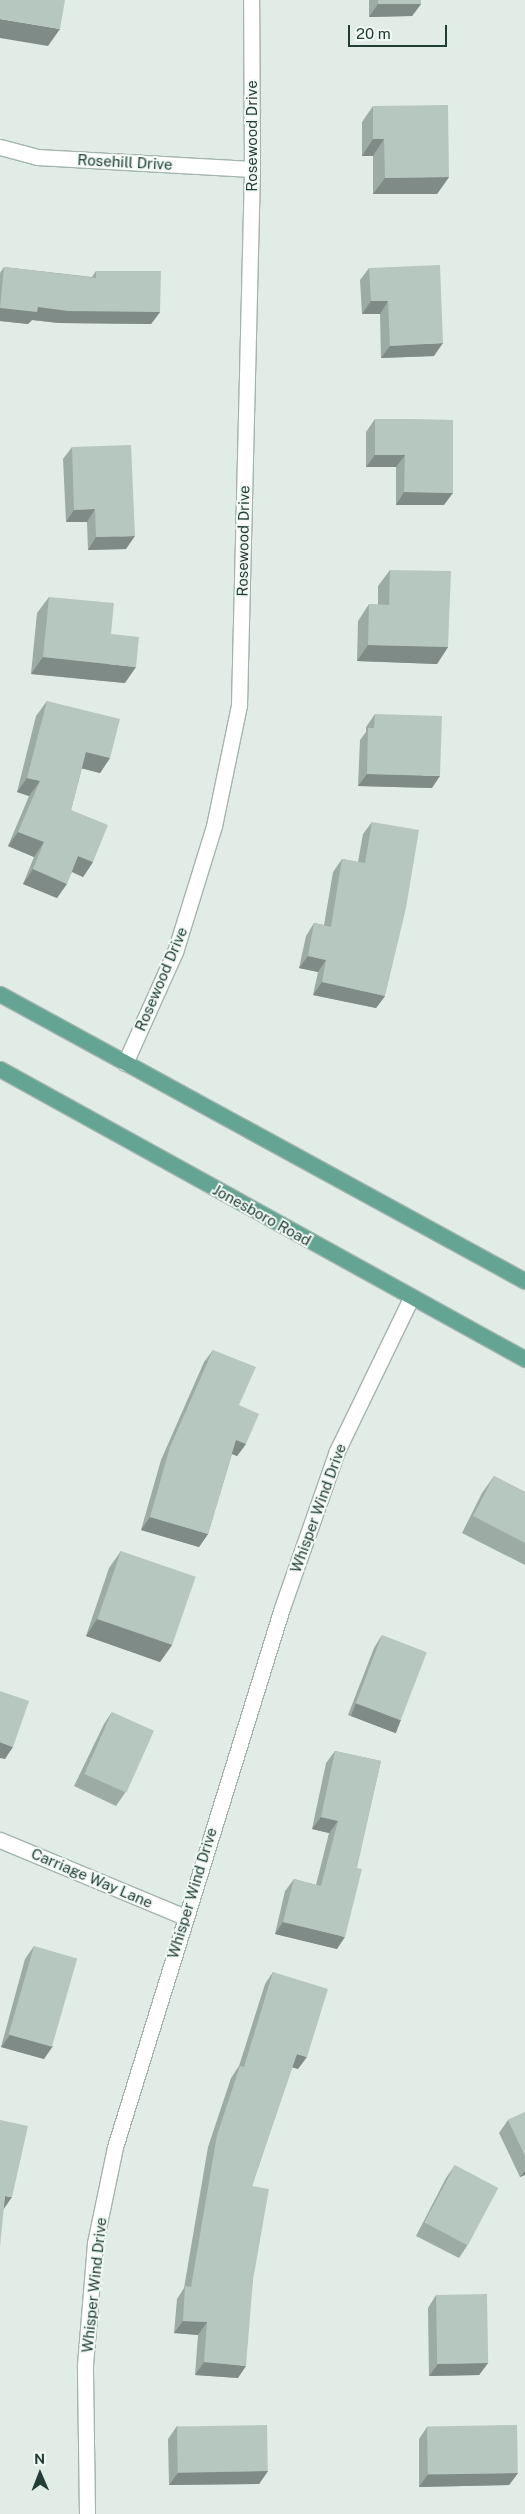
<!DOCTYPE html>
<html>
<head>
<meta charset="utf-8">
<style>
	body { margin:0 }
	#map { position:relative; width:525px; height:2514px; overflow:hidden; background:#e1ece7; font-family:"Public Sans",sans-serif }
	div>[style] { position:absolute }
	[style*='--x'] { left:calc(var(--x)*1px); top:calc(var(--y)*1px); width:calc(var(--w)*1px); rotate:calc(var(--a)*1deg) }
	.roads { filter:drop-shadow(1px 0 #a3b4ae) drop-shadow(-1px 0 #a3b4ae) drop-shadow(0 1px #a3b4ae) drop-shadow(0 -1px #a3b4ae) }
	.street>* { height:15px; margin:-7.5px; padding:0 7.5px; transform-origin:7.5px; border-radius:7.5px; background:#fff }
	.primary>* { height:15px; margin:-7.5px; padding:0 7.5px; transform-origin:7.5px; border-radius:7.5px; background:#63a492 }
	.wall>* { inset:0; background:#9daba5 }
	.shaded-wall>* { inset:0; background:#7f8b86; transform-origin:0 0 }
	.building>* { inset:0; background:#b6c7c0; transform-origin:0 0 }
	span { translate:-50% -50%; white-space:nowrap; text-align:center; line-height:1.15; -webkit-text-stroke:4px #f2f9f5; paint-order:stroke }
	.street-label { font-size:15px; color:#203e35 }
	.north { position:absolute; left:15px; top:2449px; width:50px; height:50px; -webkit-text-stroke:4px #f2f9f5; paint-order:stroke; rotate:359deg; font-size:14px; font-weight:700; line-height:20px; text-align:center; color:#203e35 }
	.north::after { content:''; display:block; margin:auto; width:18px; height:22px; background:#203e35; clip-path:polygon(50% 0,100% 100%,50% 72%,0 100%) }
	.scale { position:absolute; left:348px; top:25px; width:99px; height:22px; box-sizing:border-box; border:2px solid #203e35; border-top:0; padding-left:6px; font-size:15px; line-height:18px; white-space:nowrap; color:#203e35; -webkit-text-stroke:4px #f2f9f5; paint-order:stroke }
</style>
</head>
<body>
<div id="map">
	<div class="roads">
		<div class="street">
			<i style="--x:0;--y:147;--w:38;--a:15"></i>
			<i style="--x:37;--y:157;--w:215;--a:3.2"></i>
			<i style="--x:125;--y:1063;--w:122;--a:-65.8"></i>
			<i style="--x:175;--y:952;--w:132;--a:-72.8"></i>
			<i style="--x:214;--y:826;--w:124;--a:-78.3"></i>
			<i style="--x:239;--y:705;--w:536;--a:-88.61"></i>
			<i style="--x:252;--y:169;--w:169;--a:-90.3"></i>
			<i style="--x:0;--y:1840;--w:200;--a:22.6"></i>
			<i style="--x:87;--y:2514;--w:149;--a:-90.8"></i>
			<i style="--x:85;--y:2365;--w:122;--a:-85.3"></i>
			<i style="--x:95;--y:2243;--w:98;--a:-78.2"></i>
			<i style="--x:115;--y:2147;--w:564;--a:-72.79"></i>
			<i style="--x:282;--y:1608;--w:166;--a:-70.7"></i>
			<i style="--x:337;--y:1451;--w:170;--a:-64.2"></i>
		</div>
		<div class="primary">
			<i style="--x:0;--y:994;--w:598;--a:28.66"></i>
			<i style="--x:0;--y:1069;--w:600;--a:28.92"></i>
		</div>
	</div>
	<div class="wall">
		<i style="clip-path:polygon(369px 0,421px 0,421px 4px,412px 16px,369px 17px)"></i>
		<i style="clip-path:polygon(373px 106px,449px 177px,437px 194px,373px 194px,373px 156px,362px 156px,362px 122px)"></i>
		<i style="clip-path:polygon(4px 267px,92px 277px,96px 271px,160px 312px,151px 324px,59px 323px,32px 320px,28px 324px,0 321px,0 273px)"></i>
		<i style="clip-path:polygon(369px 268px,434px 356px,381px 358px,380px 314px,362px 314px,360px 280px)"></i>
		<i style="clip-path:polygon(375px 419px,453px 420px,444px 505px,396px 505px,396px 467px,366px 467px,366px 432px)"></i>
		<i style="clip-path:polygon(72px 447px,126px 549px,88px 550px,87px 522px,66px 522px,63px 459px)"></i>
		<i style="clip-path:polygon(390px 570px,448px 647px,437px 664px,357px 661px,358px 621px,369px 604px,378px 605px,378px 586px)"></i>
		<i style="clip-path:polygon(49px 597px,125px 683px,31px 674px,37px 613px)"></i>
		<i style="clip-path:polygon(47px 701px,110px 758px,100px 773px,82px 768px,71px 810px,93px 862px,83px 877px,72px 872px,57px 898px,23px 884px,34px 857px,8px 846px,29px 796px,17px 792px,36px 716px)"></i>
		<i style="clip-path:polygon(375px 714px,432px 788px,358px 786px,360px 740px,366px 732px,366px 727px)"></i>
		<i style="clip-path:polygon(372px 822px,385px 996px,376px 1008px,313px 995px,318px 972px,299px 968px,306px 936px,314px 923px,324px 925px,333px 872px,342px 859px,358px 862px,363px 834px)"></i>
		<i style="clip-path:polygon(213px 1350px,239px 1405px,246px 1444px,237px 1456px,232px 1454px,208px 1534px,199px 1547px,141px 1530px,161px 1460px,204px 1362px)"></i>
		<i style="clip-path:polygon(494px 1476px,525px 1492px,525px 1565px,462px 1533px,482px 1493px)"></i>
		<i style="clip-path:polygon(121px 1551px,172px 1645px,160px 1662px,86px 1636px,109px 1568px)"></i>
		<i style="clip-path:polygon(382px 1635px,401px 1720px,393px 1732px,348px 1715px,374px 1648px)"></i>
		<i style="clip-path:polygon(112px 1712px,125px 1793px,116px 1806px,74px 1786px,104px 1724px)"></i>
		<i style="clip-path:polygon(335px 1751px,381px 1761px,337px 1949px,275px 1934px,285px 1891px,294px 1879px,316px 1885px,329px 1833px,312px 1829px,326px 1763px)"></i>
		<i style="clip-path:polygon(34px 1946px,44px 2059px,1px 2047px,25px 1959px)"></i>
		<i style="clip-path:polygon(273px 1972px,298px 2069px,292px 2067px,252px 2186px,253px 2280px,238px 2378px,195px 2375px,198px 2335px,174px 2333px,177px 2299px,184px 2288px,208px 2147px,231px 2078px,239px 2066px,265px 1984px)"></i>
		<i style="clip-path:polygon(525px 2112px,525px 2175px,520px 2177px,499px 2133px,508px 2120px)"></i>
		<i style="clip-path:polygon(455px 2165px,467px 2246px,459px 2258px,416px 2236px,446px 2178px)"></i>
		<i style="clip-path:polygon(436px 2295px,488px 2363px,479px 2375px,429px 2376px,428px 2308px)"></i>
		<i style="clip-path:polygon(177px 2426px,268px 2471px,259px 2484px,169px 2485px,168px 2439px)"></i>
		<i style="clip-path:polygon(427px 2427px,518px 2473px,509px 2485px,419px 2487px,419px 2439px)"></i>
	</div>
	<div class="shaded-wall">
		<i style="clip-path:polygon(378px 4px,421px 4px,412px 16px,369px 17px)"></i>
		<i style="clip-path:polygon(0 19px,60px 29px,48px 46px,0 38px)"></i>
		<i style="clip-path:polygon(373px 139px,384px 139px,373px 156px,362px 156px)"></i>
		<i style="clip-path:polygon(449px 177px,437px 194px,373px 194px,385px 178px)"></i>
		<i style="clip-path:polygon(371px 301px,388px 301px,380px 314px,362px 314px)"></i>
		<i style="clip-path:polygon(38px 307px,160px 312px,151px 324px,59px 323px,32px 320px,28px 324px,0 321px,0 308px)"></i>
		<i style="clip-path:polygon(443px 343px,434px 356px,381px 358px,390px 346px)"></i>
		<i style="clip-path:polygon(375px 455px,405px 455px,396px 467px,366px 467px)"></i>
		<i style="clip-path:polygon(404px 492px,453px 493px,444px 505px,396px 505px)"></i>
		<i style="clip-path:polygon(95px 509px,87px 522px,66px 522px,74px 510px)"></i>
		<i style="clip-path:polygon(135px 536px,126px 549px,88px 550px,96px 537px)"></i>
		<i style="clip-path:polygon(368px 645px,448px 647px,437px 664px,357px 661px)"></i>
		<i style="clip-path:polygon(43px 657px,136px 667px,125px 683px,31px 674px)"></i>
		<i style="clip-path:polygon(86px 752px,110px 758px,100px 773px,76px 767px)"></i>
		<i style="clip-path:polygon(367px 774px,440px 776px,432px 788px,358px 786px)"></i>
		<i style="clip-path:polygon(27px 778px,40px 781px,29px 796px,17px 792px)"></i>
		<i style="clip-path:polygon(18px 832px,44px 842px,34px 857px,8px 846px)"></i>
		<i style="clip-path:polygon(78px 856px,93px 862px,83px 877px,68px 870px)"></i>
		<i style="clip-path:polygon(33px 869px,67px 884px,57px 898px,23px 884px)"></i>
		<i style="clip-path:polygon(308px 956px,326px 960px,318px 972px,299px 968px)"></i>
		<i style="clip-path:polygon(322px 982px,385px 996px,376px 1008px,313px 995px)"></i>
		<i style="clip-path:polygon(236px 1440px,246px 1444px,237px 1456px,227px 1452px)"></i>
		<i style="clip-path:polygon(150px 1517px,208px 1534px,199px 1547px,141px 1530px)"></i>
		<i style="clip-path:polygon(97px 1619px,172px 1645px,160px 1662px,86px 1636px)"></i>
		<i style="left:356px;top:1703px;width:48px;height:14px;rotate:21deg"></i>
		<i style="clip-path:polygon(0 1742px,13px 1747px,5px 1759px,0 1758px)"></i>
		<i style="clip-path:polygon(321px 1817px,338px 1821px,329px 1833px,312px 1829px)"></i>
		<i style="clip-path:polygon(283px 1922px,345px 1937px,337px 1949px,275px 1934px)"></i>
		<i style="clip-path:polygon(10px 2035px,53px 2046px,44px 2059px,1px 2047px)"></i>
		<i style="clip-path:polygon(297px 2054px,307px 2057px,298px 2069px,288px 2066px)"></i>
		<i style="clip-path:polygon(525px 2171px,525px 2175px,520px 2177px)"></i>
		<i style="clip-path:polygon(5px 2196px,12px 2197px,3px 2210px)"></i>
		<i style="clip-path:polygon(183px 2321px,207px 2322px,198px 2335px,174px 2333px)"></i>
		<i style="clip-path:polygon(204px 2362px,246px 2366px,238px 2378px,195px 2375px)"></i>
		<i style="clip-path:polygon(488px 2363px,479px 2375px,429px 2376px,438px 2364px)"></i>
		<i style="clip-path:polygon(268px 2471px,259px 2484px,169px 2485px,178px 2473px)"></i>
		<i style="clip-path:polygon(518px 2473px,509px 2485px,419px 2487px,428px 2474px)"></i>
	</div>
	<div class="building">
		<i style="clip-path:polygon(0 0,65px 0,60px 29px,0 19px)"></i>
		<i style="left:378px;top:0;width:43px;height:4px"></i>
		<i style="clip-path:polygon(448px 105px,449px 177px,385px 178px,384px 139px,373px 139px,373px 106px)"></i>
		<i style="clip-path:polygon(440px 265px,443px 343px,390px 346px,388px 301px,371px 301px,369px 268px)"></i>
		<i style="clip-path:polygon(4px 267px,96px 278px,96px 271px,161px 271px,160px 312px,68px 311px,38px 307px,37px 312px,0 308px)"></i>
		<i style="clip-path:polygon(375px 419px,453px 420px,453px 493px,404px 492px,405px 455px,375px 455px)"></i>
		<i style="clip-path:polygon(131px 445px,135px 536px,96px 537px,95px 509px,74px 510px,72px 447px)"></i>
		<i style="clip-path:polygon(390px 570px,451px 571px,448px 647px,368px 645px,369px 604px,389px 605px)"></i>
		<i style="clip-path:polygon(49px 597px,114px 603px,111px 634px,139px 637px,136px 667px,43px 657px)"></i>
		<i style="clip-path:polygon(47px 701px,120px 719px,110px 758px,86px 752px,71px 810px,108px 825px,93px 862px,78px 856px,67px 884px,33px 869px,44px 842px,18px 832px,40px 781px,27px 778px)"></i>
		<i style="clip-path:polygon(375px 714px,442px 716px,440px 776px,367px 774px,368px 728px,374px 728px)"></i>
		<i style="clip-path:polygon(372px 822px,419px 830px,406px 908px,385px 996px,322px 982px,326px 960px,308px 956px,314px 923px,331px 927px,342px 859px,365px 863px)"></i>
		<i style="clip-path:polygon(213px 1350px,256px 1367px,239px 1405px,259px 1414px,246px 1444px,236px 1440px,208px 1534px,150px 1517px,170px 1447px)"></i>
		<i style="clip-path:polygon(494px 1476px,525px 1492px,525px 1543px,473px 1516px)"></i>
		<i style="left:121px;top:1551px;width:79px;height:72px;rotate:19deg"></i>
		<i style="left:382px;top:1635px;width:48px;height:73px;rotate:21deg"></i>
		<i style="clip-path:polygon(0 1691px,29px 1701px,13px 1747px,0 1742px)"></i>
		<i style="left:112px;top:1712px;width:46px;height:68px;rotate:24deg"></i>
		<i style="clip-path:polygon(335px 1751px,381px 1761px,357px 1868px,362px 1869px,345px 1937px,283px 1922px,294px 1879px,321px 1886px,338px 1821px,321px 1817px)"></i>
		<i style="left:34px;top:1946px;width:45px;height:92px;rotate:16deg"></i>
		<i style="clip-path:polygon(273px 1972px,328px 1989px,307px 2057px,297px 2054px,252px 2186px,269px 2189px,253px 2280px,246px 2366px,204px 2362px,207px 2322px,183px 2321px,185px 2286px,191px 2287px,217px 2135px,240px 2066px,244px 2067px)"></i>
		<i style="clip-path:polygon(525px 2112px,525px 2156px,508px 2120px)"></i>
		<i style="clip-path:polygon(0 2120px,28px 2126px,12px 2197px,5px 2196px,0 2247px)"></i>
		<i style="left:455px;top:2165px;width:49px;height:65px;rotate:28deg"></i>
		<i style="left:487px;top:2294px;width:69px;height:51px;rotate:89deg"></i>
		<i style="left:267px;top:2425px;width:46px;height:90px;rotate:89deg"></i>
		<i style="left:517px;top:2425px;width:48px;height:90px;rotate:89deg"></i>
	</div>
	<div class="street-label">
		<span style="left:252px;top:136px;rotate:-90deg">Rosewood Drive</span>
		<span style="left:125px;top:162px;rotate:3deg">Rosehill Drive</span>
		<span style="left:243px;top:541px;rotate:-89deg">Rosewood Drive</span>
		<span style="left:161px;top:979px;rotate:-67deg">Rosewood Drive</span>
		<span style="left:262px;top:1215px;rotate:29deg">Jonesboro Road</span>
		<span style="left:318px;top:1508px;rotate:-70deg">Whisper Wind Drive</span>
		<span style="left:92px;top:1878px;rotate:23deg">Carriage Way Lane</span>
		<span style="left:192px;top:1893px;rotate:-73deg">Whisper Wind Drive</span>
		<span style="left:94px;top:2285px;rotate:-84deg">Whisper Wind Drive</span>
	</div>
	<div class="north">N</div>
	<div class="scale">20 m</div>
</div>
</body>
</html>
